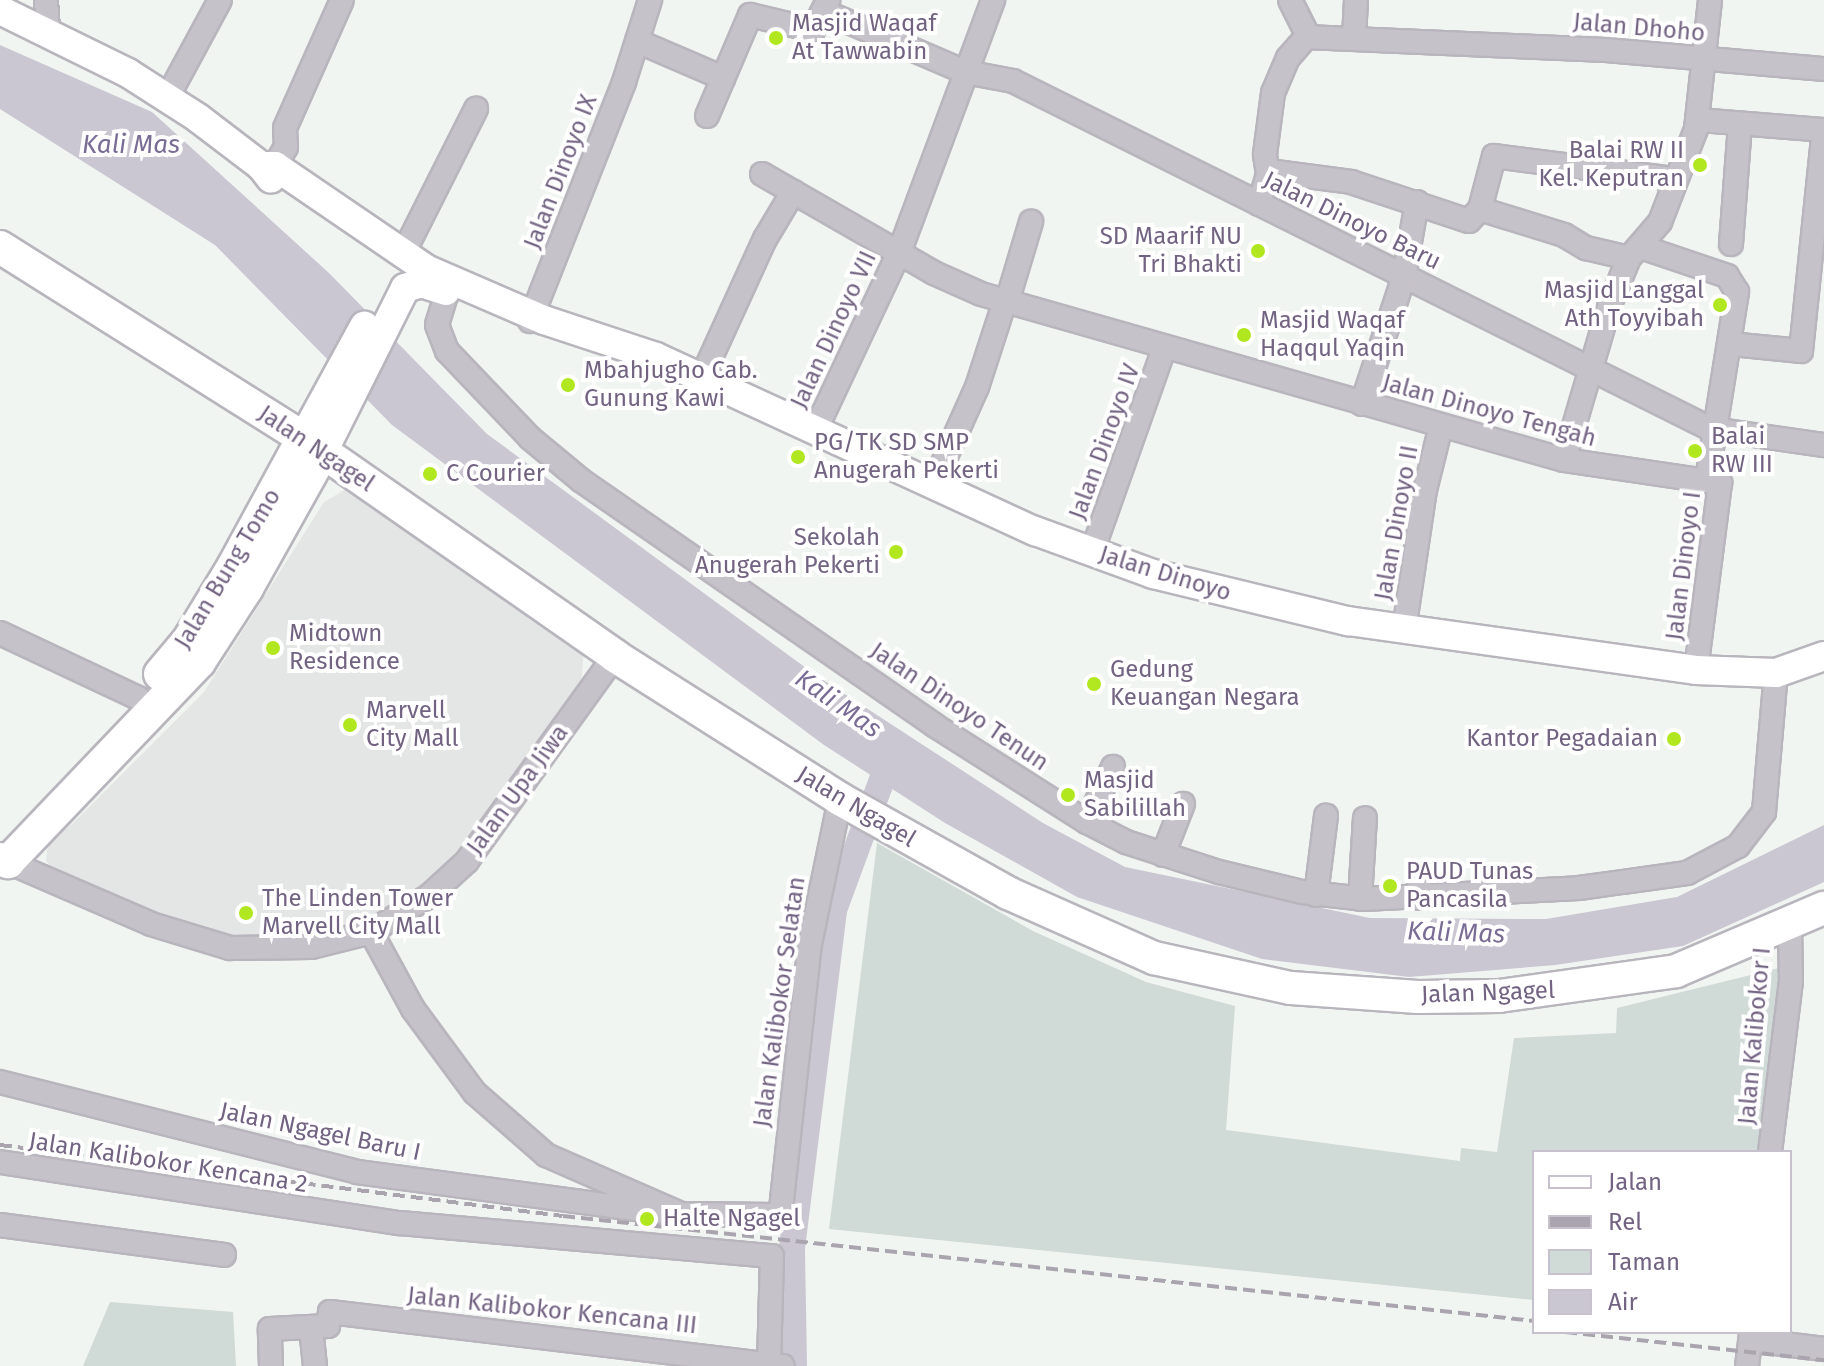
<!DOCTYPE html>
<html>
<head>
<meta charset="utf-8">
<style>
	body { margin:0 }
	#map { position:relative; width:1824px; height:1366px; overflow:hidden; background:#f1f5f1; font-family:"Fira Sans",sans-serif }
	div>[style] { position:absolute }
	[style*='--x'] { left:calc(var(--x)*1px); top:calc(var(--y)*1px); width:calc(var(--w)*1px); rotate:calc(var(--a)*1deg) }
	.built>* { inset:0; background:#e4e6e5 }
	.green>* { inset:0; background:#d0dad7 }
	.water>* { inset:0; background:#cac6d2 }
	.river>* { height:26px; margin:-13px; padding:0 13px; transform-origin:13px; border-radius:13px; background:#cac6d2 }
	.roads { filter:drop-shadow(2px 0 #b9b5bd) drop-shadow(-2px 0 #b9b5bd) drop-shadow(0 2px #b9b5bd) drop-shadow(0 -2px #b9b5bd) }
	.minor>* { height:22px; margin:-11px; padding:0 11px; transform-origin:11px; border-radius:11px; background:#c6c2c9 }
	.major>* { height:28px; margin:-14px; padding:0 14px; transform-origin:14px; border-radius:14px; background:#fff }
	.highway>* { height:32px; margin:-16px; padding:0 16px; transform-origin:16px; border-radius:16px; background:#fff }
	.rail>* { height:4px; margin-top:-2px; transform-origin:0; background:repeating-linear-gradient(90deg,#aaa4af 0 12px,transparent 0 18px) }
	.dots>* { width:22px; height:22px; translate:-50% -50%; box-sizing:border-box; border:4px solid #fff; border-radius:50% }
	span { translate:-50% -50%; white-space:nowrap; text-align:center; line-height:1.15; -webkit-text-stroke:8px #fff; paint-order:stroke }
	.poi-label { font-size:24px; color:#736383 }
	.left { translate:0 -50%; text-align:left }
	.right { translate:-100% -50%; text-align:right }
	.street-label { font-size:24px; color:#736383 }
	.water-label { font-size:26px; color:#7a6d95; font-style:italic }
	.legend { position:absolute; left:1532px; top:1150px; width:260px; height:184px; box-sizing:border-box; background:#fff; border:2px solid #c7c1cd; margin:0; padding:10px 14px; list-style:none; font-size:24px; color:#736383 }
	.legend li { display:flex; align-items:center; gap:16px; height:40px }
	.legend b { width:40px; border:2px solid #c7c1cd }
</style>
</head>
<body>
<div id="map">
	<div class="built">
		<i style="clip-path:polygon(348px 488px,584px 650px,581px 685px,471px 837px,419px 891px,379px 919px,282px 943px,195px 933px,62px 880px,46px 861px,48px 842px,72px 824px,204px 692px,324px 502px)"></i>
	</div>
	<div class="green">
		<i style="clip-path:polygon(877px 843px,1033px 931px,1146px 982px,1235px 1006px,1226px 1130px,1460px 1161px,1461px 1148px,1497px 1152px,1514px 1038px,1616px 1033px,1617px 1008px,1779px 968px,1786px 978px,1763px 1152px,1534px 1152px,1534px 1300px,829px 1229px)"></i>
		<i style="clip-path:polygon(110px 1302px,233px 1312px,236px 1366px,83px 1366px)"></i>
	</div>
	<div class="water">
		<i style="clip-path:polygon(0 45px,152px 112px,329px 273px,487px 434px,817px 676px,1043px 823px,1125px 867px,1370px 918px,1546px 919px,1677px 897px,1824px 825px,1824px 882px,1683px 946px,1555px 965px,1409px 977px,1262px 959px,1077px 897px,945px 823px,824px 745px,392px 425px,215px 245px,0 109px)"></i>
	</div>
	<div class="river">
		<i style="--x:794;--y:1366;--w:118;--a:-91"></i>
		<i style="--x:792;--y:1248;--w:341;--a:-82.9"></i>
		<i style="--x:834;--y:910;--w:174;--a:-69.8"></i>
	</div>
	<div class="roads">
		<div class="minor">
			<i style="--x:46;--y:0;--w:31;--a:86"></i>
			<i style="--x:1290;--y:0;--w:40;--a:63.4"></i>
			<i style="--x:823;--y:11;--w:155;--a:23.2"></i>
			<i style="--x:965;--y:72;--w:49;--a:10.6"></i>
			<i style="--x:1013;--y:81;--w:780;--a:26.5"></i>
			<i style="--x:1711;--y:429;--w:114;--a:8.1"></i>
			<i style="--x:1354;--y:38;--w:38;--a:-87"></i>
			<i style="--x:637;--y:41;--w:94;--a:23.3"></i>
			<i style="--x:167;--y:98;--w:111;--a:-61.6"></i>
			<i style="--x:707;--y:116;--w:110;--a:-66.9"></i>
			<i style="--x:750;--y:15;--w:65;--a:13.4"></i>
			<i style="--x:813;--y:30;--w:34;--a:-63"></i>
			<i style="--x:1699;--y:120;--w:125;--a:4.6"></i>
			<i style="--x:1268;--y:171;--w:84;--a:7.5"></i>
			<i style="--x:1351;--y:182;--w:124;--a:18.3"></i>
			<i style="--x:1469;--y:221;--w:16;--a:-47"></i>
			<i style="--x:1480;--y:209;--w:88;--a:17.2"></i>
			<i style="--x:1564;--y:235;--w:26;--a:31"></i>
			<i style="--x:1586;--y:248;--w:44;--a:13.1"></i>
			<i style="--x:762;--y:174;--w:198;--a:29.9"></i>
			<i style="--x:934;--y:273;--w:51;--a:24.1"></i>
			<i style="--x:981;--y:294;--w:606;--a:15.89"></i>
			<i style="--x:1564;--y:460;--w:158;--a:8.4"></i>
			<i style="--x:1720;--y:483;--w:189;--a:97.3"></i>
			<i style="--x:268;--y:177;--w:35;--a:-59"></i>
			<i style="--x:286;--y:147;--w:19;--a:-93"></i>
			<i style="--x:285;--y:128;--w:140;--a:-66"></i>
			<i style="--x:1259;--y:204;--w:31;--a:-73"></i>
			<i style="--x:1268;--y:174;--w:20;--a:-99"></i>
			<i style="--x:1265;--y:154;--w:62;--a:-82.5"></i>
			<i style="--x:1273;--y:93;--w:38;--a:-67"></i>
			<i style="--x:1288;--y:58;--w:28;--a:-49"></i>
			<i style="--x:1306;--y:37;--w:300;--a:2.5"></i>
			<i style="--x:1606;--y:50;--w:219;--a:5"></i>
			<i style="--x:1480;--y:209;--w:55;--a:-75.2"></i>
			<i style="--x:1494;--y:156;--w:181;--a:7.3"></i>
			<i style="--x:1731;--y:244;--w:120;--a:-85.7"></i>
			<i style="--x:1641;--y:247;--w:91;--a:18.6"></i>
			<i style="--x:1727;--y:276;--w:19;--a:58"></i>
			<i style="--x:1737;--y:292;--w:189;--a:99.1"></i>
			<i style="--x:402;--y:256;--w:165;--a:-63.3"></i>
			<i style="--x:447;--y:292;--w:34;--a:107"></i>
			<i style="--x:437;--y:325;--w:28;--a:69"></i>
			<i style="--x:447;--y:351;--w:120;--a:46.3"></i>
			<i style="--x:530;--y:438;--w:67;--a:39.6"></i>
			<i style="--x:582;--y:481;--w:428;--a:34.7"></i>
			<i style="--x:934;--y:725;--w:181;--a:32.4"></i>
			<i style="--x:1087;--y:822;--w:44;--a:27.1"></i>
			<i style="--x:1126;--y:842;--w:98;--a:17.9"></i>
			<i style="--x:1219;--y:872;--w:85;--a:13.5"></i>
			<i style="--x:1302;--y:892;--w:62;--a:6.4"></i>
			<i style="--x:1364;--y:899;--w:215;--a:-2.9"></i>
			<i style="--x:1579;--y:888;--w:109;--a:-7.9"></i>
			<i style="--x:1687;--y:873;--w:58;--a:-27.9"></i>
			<i style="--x:1738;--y:846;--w:43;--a:-52.6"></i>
			<i style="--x:1764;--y:812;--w:140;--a:-85.1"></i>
			<i style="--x:1007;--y:302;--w:84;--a:-73.3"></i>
			<i style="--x:530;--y:321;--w:257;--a:-68.5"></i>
			<i style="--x:624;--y:82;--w:86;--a:-72.4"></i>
			<i style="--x:1730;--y:344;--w:71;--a:5.6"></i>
			<i style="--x:1801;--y:351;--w:222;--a:-84.1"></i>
			<i style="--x:702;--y:377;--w:152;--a:-65.5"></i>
			<i style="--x:765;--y:239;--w:55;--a:-59.2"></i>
			<i style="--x:1362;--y:404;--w:135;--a:-71.8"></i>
			<i style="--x:1404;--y:276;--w:75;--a:-80"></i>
			<i style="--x:816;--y:429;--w:195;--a:-64.8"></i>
			<i style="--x:899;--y:253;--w:270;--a:-69.6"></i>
			<i style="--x:1564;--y:460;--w:163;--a:-73.6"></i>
			<i style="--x:1610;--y:304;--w:50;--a:-67.6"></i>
			<i style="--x:1629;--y:258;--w:48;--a:-49.3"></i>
			<i style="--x:1660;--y:222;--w:100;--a:-68.8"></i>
			<i style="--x:1696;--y:129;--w:130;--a:-83.8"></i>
			<i style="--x:934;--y:483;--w:105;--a:-65.9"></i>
			<i style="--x:977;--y:387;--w:90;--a:-72"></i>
			<i style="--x:1092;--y:552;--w:215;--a:-70.5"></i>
			<i style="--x:1404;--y:630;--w:142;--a:-81.5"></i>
			<i style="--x:1425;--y:490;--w:66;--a:-76"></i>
			<i style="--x:0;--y:633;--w:153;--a:25.2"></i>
			<i style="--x:1087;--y:822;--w:61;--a:-64.7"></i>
			<i style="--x:1163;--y:855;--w:55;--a:-68.6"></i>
			<i style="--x:8;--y:862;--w:156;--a:23.4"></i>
			<i style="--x:151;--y:924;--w:83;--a:16.9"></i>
			<i style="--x:230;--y:948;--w:81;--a:-0.7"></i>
			<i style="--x:311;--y:947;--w:62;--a:-14"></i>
			<i style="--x:371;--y:932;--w:68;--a:-31.8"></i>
			<i style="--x:429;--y:896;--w:52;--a:-42.6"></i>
			<i style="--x:467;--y:861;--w:253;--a:-54.2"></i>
			<i style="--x:1316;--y:895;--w:80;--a:-82.8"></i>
			<i style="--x:1419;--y:898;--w:24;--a:-88"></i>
			<i style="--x:1360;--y:899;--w:81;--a:-86.5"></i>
			<i style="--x:371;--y:932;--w:88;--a:61.4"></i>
			<i style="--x:413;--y:1009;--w:104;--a:53.6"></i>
			<i style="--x:475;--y:1093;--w:94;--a:41.1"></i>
			<i style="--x:546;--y:1155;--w:147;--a:23.6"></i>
			<i style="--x:681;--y:1214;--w:94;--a:0.6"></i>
			<i style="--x:775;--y:1215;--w:8;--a:-45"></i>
			<i style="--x:781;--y:1209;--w:267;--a:-83.8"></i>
			<i style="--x:810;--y:944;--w:148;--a:-78.3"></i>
			<i style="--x:0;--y:1082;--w:368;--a:14.1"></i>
			<i style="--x:357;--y:1172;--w:302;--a:7.6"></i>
			<i style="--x:1770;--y:1152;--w:171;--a:-83"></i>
			<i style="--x:1791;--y:982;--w:58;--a:-91"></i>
			<i style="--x:0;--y:1162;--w:405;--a:8.7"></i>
			<i style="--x:400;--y:1223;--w:373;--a:5.1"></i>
			<i style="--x:772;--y:1256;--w:110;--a:91.6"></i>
			<i style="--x:0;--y:1225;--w:226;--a:7.6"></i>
			<i style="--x:311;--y:1328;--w:38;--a:84"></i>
			<i style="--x:1751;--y:1340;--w:74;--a:7"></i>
			<i style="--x:271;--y:1366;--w:37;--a:-92"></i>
			<i style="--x:270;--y:1329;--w:58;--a:-3"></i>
			<i style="--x:328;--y:1326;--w:14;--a:-82"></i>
			<i style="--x:330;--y:1312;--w:456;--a:6.8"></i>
			<i style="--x:1747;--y:1366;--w:34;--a:-83"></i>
		</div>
		<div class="major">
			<i style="--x:0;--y:10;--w:143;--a:26.2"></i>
			<i style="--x:128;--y:73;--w:83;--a:32.7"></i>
			<i style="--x:198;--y:118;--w:79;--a:37.3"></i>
			<i style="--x:261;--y:166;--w:16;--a:52"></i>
			<i style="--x:261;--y:166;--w:14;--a:0"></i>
			<i style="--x:275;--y:166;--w:183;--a:34.3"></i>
			<i style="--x:426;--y:269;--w:129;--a:23.4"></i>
			<i style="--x:544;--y:320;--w:118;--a:18.3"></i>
			<i style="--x:656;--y:357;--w:417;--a:24.7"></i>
			<i style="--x:1035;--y:531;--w:126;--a:20"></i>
			<i style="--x:1153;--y:574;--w:201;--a:13.6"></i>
			<i style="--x:1348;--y:621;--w:351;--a:8"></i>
			<i style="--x:1696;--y:670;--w:80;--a:2.1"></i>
			<i style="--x:1776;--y:673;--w:51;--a:-19.5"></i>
			<i style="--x:303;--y:438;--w:128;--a:-61.4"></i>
			<i style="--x:323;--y:452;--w:183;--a:-63.4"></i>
			<i style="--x:405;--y:288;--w:17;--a:-17"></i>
			<i style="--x:421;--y:283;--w:26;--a:18"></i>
		</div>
		<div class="highway">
			<i style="--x:0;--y:247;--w:358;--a:32.2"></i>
			<i style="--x:303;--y:438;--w:381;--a:34.9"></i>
			<i style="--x:615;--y:656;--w:267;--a:32.4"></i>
			<i style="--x:840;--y:799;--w:193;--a:29.2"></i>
			<i style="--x:1008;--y:893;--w:160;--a:24"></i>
			<i style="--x:1154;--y:958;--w:140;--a:12.4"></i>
			<i style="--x:1291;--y:988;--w:127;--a:4.1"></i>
			<i style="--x:1418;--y:997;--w:81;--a:-0.7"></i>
			<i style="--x:1499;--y:996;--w:179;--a:-8"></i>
			<i style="--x:1676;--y:971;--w:161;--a:-23.1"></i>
			<i style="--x:160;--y:674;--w:43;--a:-49.7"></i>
			<i style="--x:188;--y:641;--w:87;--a:-58.7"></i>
			<i style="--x:233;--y:567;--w:147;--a:-61.5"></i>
			<i style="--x:0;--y:859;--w:9;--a:21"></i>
			<i style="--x:8;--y:862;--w:277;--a:-46.3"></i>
			<i style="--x:199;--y:662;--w:88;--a:-57"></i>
			<i style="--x:247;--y:588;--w:156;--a:-60.8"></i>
		</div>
	</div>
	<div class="rail">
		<i style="--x:0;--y:1145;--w:567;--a:7.19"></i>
		<i style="--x:563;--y:1216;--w:977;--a:6.17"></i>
		<i style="--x:1565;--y:1332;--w:261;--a:6.2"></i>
	</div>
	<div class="dots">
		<i style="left:776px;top:38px;background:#b0e71f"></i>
		<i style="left:1700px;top:165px;background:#b0e71f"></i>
		<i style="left:1258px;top:251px;background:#b0e71f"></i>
		<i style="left:1720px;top:305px;background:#b0e71f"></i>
		<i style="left:1244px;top:335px;background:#b0e71f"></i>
		<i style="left:568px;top:385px;background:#b0e71f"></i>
		<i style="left:1695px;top:451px;background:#b0e71f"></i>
		<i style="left:798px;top:457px;background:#b0e71f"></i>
		<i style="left:430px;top:474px;background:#b0e71f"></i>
		<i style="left:896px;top:552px;background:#b0e71f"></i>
		<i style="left:273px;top:648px;background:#b0e71f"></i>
		<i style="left:1094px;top:684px;background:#b0e71f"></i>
		<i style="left:350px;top:725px;background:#b0e71f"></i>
		<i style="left:1674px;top:739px;background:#b0e71f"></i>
		<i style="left:1068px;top:795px;background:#b0e71f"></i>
		<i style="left:1390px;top:886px;background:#b0e71f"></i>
		<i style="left:246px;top:913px;background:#b0e71f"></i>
		<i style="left:647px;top:1219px;background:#b0e71f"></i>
	</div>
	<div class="poi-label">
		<span class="left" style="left:792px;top:38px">Masjid Waqaf<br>At Tawwabin</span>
		<span class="right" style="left:1684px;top:165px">Balai RW II<br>Kel. Keputran</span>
		<span class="right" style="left:1242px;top:251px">SD Maarif NU<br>Tri Bhakti</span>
		<span class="right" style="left:1704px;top:305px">Masjid Langgal<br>Ath Toyyibah</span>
		<span class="left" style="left:1260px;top:335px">Masjid Waqaf<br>Haqqul Yaqin</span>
		<span class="left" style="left:584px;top:385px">Mbahjugho Cab.<br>Gunung Kawi</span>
		<span class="left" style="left:1711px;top:451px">Balai<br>RW III</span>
		<span class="left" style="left:814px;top:457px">PG/TK SD SMP<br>Anugerah Pekerti</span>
		<span class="left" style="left:446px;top:474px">C Courier</span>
		<span class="right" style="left:880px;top:552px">Sekolah<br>Anugerah Pekerti</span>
		<span class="left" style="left:289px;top:648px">Midtown<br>Residence</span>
		<span class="left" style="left:1110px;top:684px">Gedung<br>Keuangan Negara</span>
		<span class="left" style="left:366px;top:725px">Marvell<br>City Mall</span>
		<span class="right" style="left:1658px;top:739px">Kantor Pegadaian</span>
		<span class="left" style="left:1084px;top:795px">Masjid<br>Sabilillah</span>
		<span class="left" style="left:1406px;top:886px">PAUD Tunas<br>Pancasila</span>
		<span class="left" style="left:262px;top:913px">The Linden Tower<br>Marvell City Mall</span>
		<span class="left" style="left:663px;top:1219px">Halte Ngagel</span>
	</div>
	<div class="street-label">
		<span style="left:1639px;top:28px;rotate:5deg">Jalan Dhoho</span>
		<span style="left:561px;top:172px;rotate:-69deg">Jalan Dinoyo IX</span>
		<span style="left:1352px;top:221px;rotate:26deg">Jalan Dinoyo Baru</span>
		<span style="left:834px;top:330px;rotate:-65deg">Jalan Dinoyo VII</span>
		<span style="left:1489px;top:411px;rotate:15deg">Jalan Dinoyo Tengah</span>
		<span style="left:1105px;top:442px;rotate:-70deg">Jalan Dinoyo IV</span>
		<span style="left:316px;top:449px;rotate:34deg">Jalan Ngagel</span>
		<span style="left:1397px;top:523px;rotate:-80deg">Jalan Dinoyo II</span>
		<span style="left:1684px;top:566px;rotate:-83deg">Jalan Dinoyo I</span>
		<span style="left:228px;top:569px;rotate:-59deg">Jalan Bung Tomo</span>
		<span style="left:1165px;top:574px;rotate:17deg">Jalan Dinoyo</span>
		<span style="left:959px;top:707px;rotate:34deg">Jalan Dinoyo Tenun</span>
		<span style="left:518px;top:790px;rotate:-54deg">Jalan Upa Jiwa</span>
		<span style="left:856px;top:807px;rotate:31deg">Jalan Ngagel</span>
		<span style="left:1488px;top:993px;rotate:-2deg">Jalan Ngagel</span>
		<span style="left:780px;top:1002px;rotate:-82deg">Jalan Kalibokor Selatan</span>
		<span style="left:1755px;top:1036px;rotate:-85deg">Jalan Kalibokor I</span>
		<span style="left:320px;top:1132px;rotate:12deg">Jalan Ngagel Baru I</span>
		<span style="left:168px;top:1163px;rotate:9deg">Jalan Kalibokor Kencana 2</span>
		<span style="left:552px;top:1311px;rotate:6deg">Jalan Kalibokor Kencana III</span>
	</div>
	<div class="water-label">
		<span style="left:131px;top:145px">Kali Mas</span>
		<span style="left:838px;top:704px;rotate:35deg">Kali Mas</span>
		<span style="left:1456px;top:933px;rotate:2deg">Kali Mas</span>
	</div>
	<ul class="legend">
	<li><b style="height:10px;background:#fff"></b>Jalan</li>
	<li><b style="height:10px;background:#aaa4af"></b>Rel</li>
	<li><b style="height:22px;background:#d0dad7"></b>Taman</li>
	<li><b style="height:22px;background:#cac6d2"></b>Air</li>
	</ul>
</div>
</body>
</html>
